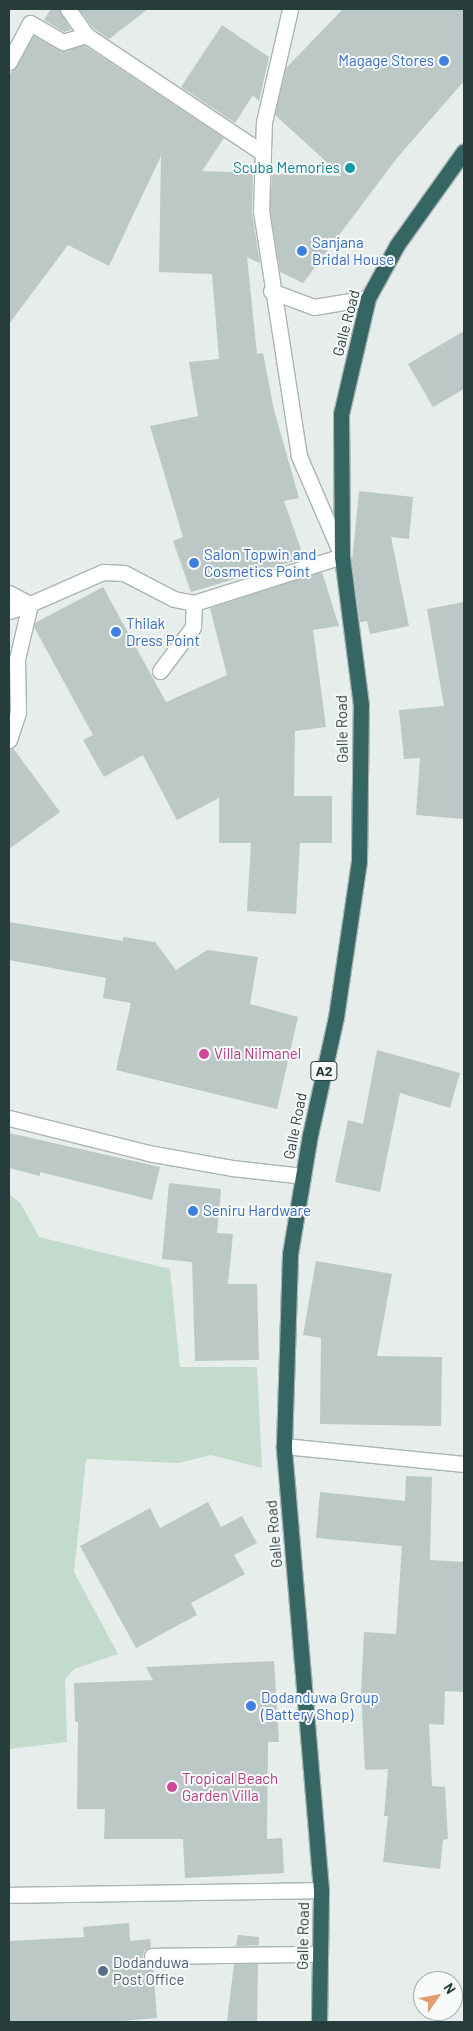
<!DOCTYPE html>
<html>
<head>
<meta charset="utf-8">
<style>
	body { margin:0 }
	#map { position:relative; width:473px; height:2031px; overflow:hidden; background:#e6edeb; font-family:Barlow,sans-serif }
	div>[style] { position:absolute }
	[style*='--x'] { left:calc(var(--x)*1px); top:calc(var(--y)*1px); width:calc(var(--w)*1px); rotate:calc(var(--a)*1deg) }
	.green>* { inset:0; background:#c2dbcd }
	.building>* { inset:0; background:#bcc8c5 }
	.roads { filter:drop-shadow(1px 0 #a9b5b3) drop-shadow(-1px 0 #a9b5b3) drop-shadow(0 1px #a9b5b3) drop-shadow(0 -1px #a9b5b3) }
	.lane>* { height:15px; margin:-7.5px; padding:0 7.5px; transform-origin:7.5px; border-radius:7.5px; background:#fff }
	.street>* { height:15px; margin:-7.5px; padding:0 7.5px; transform-origin:7.5px; border-radius:7.5px; background:#fff }
	.highway>* { height:15px; margin:-7.5px; padding:0 7.5px; transform-origin:7.5px; border-radius:7.5px; background:#366663 }
	.dots>* { width:14px; height:14px; translate:-50% -50%; box-sizing:border-box; border:2px solid #f7faf9; border-radius:50% }
	span { translate:-50% -50%; white-space:nowrap; text-align:center; line-height:1.15; -webkit-text-stroke:4px #f7faf9; paint-order:stroke }
	.shield-label span { padding:1px 4px; background:#f7faf9; border:1px solid; border-radius:4px; -webkit-text-stroke-width:0 }
	.shield-label { font-size:14px; color:#273d3b; font-weight:700 }
	.shop-label { font-size:15px; color:#366cbe }
	.right { translate:-100% -50%; text-align:right }
	.left { translate:0 -50%; text-align:left }
	.culture-label { font-size:15px; color:#0d838f }
	.street-label { font-size:15px; color:#273d3b }
	.hotel-label { font-size:15px; color:#b23c85 }
	.service-label { font-size:15px; color:#4e5e75 }
	.frame { position:absolute; inset:0; border:10px solid #273d3b; pointer-events:none }
	.north { position:absolute; left:413px; top:1971px; width:50px; height:50px; box-sizing:border-box; background:#f7faf9; border:1px solid #a4aead; border-radius:50%; rotate:57deg; font-size:14px; font-weight:700; line-height:20px; text-align:center; color:#273d3b }
	.north::after { content:''; display:block; margin:auto; width:18px; height:22px; background:#e19c70; clip-path:polygon(50% 0,100% 100%,50% 72%,0 100%) }
</style>
</head>
<body>
<div id="map">
	<div class="green">
		<i style="clip-path:polygon(9px 1194px,21px 1204px,39px 1237px,170px 1269px,180px 1367px,257px 1367px,262px 1468px,211px 1455px,178px 1463px,86px 1459px,74px 1572px,118px 1654px,74px 1669px,65px 1679px,67px 1742px,9px 1749px)"></i>
	</div>
	<div class="building">
		<i style="clip-path:polygon(51px 9px,59px 9px,71px 30px,64px 32px,44px 20px)"></i>
		<i style="clip-path:polygon(79px 9px,148px 9px,109px 39px,93px 28px)"></i>
		<i style="clip-path:polygon(343px 9px,464px 9px,464px 81px,397px 158px,303px 283px,280px 272px,270px 210px,272px 174px,342px 176px,275px 115px,286px 68px)"></i>
		<i style="clip-path:polygon(222px 25px,269px 57px,259px 101px,253px 95px,235px 123px,181px 87px)"></i>
		<i style="clip-path:polygon(34px 36px,62px 51px,84px 45px,224px 138px,202px 171px,253px 173px,252px 212px,260px 263px,247px 257px,257px 354px,263px 353px,274px 410px,299px 498px,284px 501px,304px 558px,191px 592px,173px 541px,183px 537px,150px 426px,198px 416px,189px 362px,219px 359px,212px 274px,159px 272px,161px 156px,109px 266px,68px 245px,9px 324px,9px 75px,17px 66px)"></i>
		<i style="clip-path:polygon(464px 331px,464px 389px,433px 407px,408px 364px)"></i>
		<i style="clip-path:polygon(359px 491px,413px 497px,409px 539px,391px 537px,409px 626px,370px 634px,367px 621px,360px 622px,352px 561px)"></i>
		<i style="clip-path:polygon(322px 572px,339px 626px,313px 630px,326px 727px,295px 731px,294px 796px,332px 796px,332px 843px,300px 843px,296px 914px,247px 911px,251px 843px,219px 843px,219px 798px,177px 820px,143px 755px,104px 777px,83px 740px,93px 735px,34px 627px,35px 623px,103px 587px,166px 702px,227px 675px,210px 608px)"></i>
		<i style="clip-path:polygon(464px 602px,464px 819px,416px 815px,420px 758px,404px 759px,399px 710px,444px 706px,427px 609px)"></i>
		<i style="clip-path:polygon(13px 748px,60px 812px,9px 849px,9px 749px)"></i>
		<i style="clip-path:polygon(9px 922px,123px 941px,123px 937px,155px 942px,176px 970px,207px 950px,258px 957px,250px 1004px,298px 1017px,277px 1109px,116px 1070px,131px 1003px,103px 998px,106px 978px,9px 960px)"></i>
		<i style="clip-path:polygon(377px 1050px,460px 1073px,450px 1108px,400px 1093px,380px 1192px,335px 1182px,348px 1120px,363px 1124px)"></i>
		<i style="clip-path:polygon(9px 1133px,160px 1167px,152px 1200px,40px 1172px,40px 1176px,9px 1168px)"></i>
		<i style="clip-path:polygon(169px 1183px,221px 1189px,217px 1233px,233px 1234px,228px 1284px,257px 1284px,259px 1360px,195px 1361px,192px 1262px,162px 1259px)"></i>
		<i style="clip-path:polygon(316px 1261px,392px 1274px,377px 1356px,442px 1357px,441px 1426px,320px 1424px,321px 1338px,303px 1335px)"></i>
		<i style="clip-path:polygon(406px 1476px,432px 1477px,430px 1560px,464px 1562px,464px 1692px,445px 1691px,444px 1725px,429px 1724px,432px 1786px,445px 1787px,448px 1839px,443px 1840px,440px 1869px,383px 1862px,388px 1816px,384px 1816px,388px 1769px,365px 1770px,361px 1692px,364px 1632px,396px 1634px,402px 1546px,316px 1538px,320px 1492px,405px 1501px)"></i>
		<i style="clip-path:polygon(208px 1502px,221px 1527px,242px 1516px,257px 1543px,234px 1555px,245px 1574px,191px 1603px,197px 1615px,136px 1648px,80px 1546px,150px 1508px,160px 1528px)"></i>
		<i style="clip-path:polygon(274px 1661px,279px 1742px,268px 1742px,267px 1839px,282px 1838px,284px 1873px,185px 1878px,183px 1839px,104px 1839px,105px 1809px,77px 1809px,78px 1722px,75px 1722px,74px 1683px,153px 1680px,146px 1667px)"></i>
		<i style="clip-path:polygon(129px 1923px,130px 1941px,150px 1939px,151px 1947px,144px 1951px,143px 1957px,147px 1964px,153px 1965px,157px 2018px,111px 2022px,9px 2022px,9px 1941px,84px 1937px,83px 1927px)"></i>
		<i style="clip-path:polygon(238px 1935px,259px 1937px,259px 1945px,236px 1946px)"></i>
		<i style="clip-path:polygon(234px 1964px,258px 1964px,257px 2022px,227px 2022px)"></i>
	</div>
	<div class="roads">
		<div class="lane">
			<i style="--x:152;--y:1956;--w:168;--a:-0.7"></i>
		</div>
		<div class="street">
			<i style="--x:68;--y:9;--w:32;--a:55"></i>
			<i style="--x:86;--y:35;--w:213;--a:33.7"></i>
			<i style="--x:9;--y:62;--w:44;--a:-61.7"></i>
			<i style="--x:30;--y:23;--w:38;--a:30"></i>
			<i style="--x:63;--y:42;--w:24;--a:-17"></i>
			<i style="--x:271;--y:291;--w:46;--a:20.4"></i>
			<i style="--x:314;--y:307;--w:55;--a:-9.5"></i>
			<i style="--x:9;--y:593;--w:24;--a:28"></i>
			<i style="--x:30;--y:604;--w:80;--a:-23.7"></i>
			<i style="--x:103;--y:572;--w:21;--a:3"></i>
			<i style="--x:124;--y:573;--w:56;--a:27.5"></i>
			<i style="--x:174;--y:599;--w:20;--a:11"></i>
			<i style="--x:194;--y:603;--w:155;--a:-17.6"></i>
			<i style="--x:342;--y:556;--w:109;--a:-113.3"></i>
			<i style="--x:299;--y:456;--w:248;--a:-98.8"></i>
			<i style="--x:261;--y:211;--w:89;--a:-88.1"></i>
			<i style="--x:264;--y:122;--w:116;--a:-77"></i>
			<i style="--x:9;--y:611;--w:22;--a:-18"></i>
			<i style="--x:160;--y:671;--w:55;--a:-53.1"></i>
			<i style="--x:193;--y:627;--w:24;--a:-88"></i>
			<i style="--x:9;--y:740;--w:28;--a:-72"></i>
			<i style="--x:18;--y:713;--w:54;--a:-91.1"></i>
			<i style="--x:17;--y:659;--w:57;--a:-76.7"></i>
			<i style="--x:9;--y:1118;--w:143;--a:14.1"></i>
			<i style="--x:148;--y:1153;--w:85;--a:10.1"></i>
			<i style="--x:232;--y:1168;--w:71;--a:6.4"></i>
			<i style="--x:284;--y:1446;--w:181;--a:5.7"></i>
			<i style="--x:9;--y:1895;--w:312;--a:-0.9"></i>
		</div>
		<div class="highway">
			<i style="--x:319;--y:2022;--w:132;--a:-89.1"></i>
			<i style="--x:321;--y:1890;--w:446;--a:-94.8"></i>
			<i style="--x:284;--y:1446;--w:192;--a:-88.2"></i>
			<i style="--x:290;--y:1254;--w:121;--a:-80.5"></i>
			<i style="--x:310;--y:1135;--w:121;--a:-77.6"></i>
			<i style="--x:336;--y:1017;--w:158;--a:-81.6"></i>
			<i style="--x:359;--y:861;--w:156;--a:-89.3"></i>
			<i style="--x:361;--y:705;--w:150;--a:-97.3"></i>
			<i style="--x:342;--y:556;--w:142;--a:-90.4"></i>
			<i style="--x:341;--y:414;--w:119;--a:-76.9"></i>
			<i style="--x:368;--y:298;--w:60;--a:-61.3"></i>
			<i style="--x:397;--y:245;--w:115;--a:-54.5"></i>
		</div>
	</div>
	<div class="dots">
		<i style="left:444px;top:61px;background:#3f7fe0"></i>
		<i style="left:350px;top:168px;background:#0f9aa8"></i>
		<i style="left:302px;top:251px;background:#3f7fe0"></i>
		<i style="left:194px;top:563px;background:#3f7fe0"></i>
		<i style="left:116px;top:632px;background:#3f7fe0"></i>
		<i style="left:204px;top:1054px;background:#d1479c"></i>
		<i style="left:193px;top:1211px;background:#3f7fe0"></i>
		<i style="left:251px;top:1706px;background:#3f7fe0"></i>
		<i style="left:172px;top:1787px;background:#d1479c"></i>
		<i style="left:103px;top:1971px;background:#5c6f8a"></i>
	</div>
	<div class="shield-label">
		<span style="left:324px;top:1071px">A2</span>
	</div>
	<div class="shop-label">
		<span class="right" style="left:434px;top:61px">Magage Stores</span>
		<span class="left" style="left:312px;top:251px">Sanjana<br>Bridal House</span>
		<span class="left" style="left:204px;top:563px">Salon Topwin and<br>Cosmetics Point</span>
		<span class="left" style="left:126px;top:632px">Thilak<br>Dress Point</span>
		<span class="left" style="left:203px;top:1211px">Seniru Hardware</span>
		<span class="left" style="left:261px;top:1706px">Dodanduwa Group<br>(Battery Shop)</span>
	</div>
	<div class="culture-label">
		<span class="right" style="left:340px;top:168px">Scuba Memories</span>
	</div>
	<div class="street-label">
		<span style="left:346px;top:323px;rotate:-75deg">Galle Road</span>
		<span style="left:342px;top:729px;rotate:-91deg">Galle Road</span>
		<span style="left:295px;top:1126px;rotate:-79deg">Galle Road</span>
		<span style="left:274px;top:1534px;rotate:-95deg">Galle Road</span>
		<span style="left:303px;top:1936px;rotate:-89deg">Galle Road</span>
	</div>
	<div class="hotel-label">
		<span class="left" style="left:214px;top:1054px">Villa Nilmanel</span>
		<span class="left" style="left:182px;top:1787px">Tropical Beach<br>Garden Villa</span>
	</div>
	<div class="service-label">
		<span class="left" style="left:113px;top:1971px">Dodanduwa<br>Post Office</span>
	</div>
	<div class="frame"></div>
	<div class="north">N</div>
</div>
</body>
</html>
